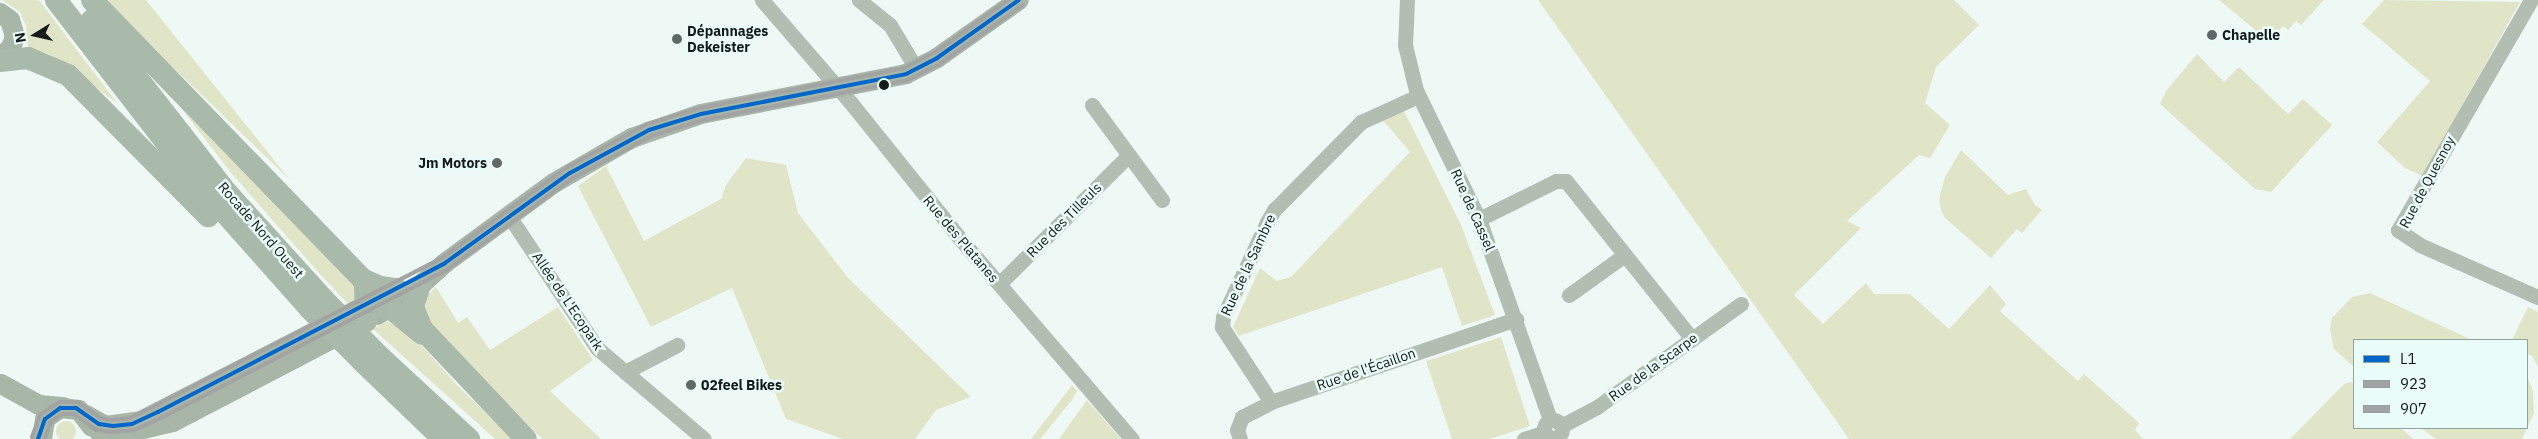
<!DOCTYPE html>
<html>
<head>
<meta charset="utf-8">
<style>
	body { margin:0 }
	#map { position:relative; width:2538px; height:439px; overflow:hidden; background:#eef8f5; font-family:"IBM Plex Sans",sans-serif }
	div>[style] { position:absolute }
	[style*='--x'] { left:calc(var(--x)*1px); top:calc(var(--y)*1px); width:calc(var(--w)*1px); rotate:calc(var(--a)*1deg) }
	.green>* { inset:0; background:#e1e5c8 }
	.round { border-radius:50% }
	.minor>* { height:15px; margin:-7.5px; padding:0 7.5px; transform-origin:7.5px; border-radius:7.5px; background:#b2beb2 }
	.minor>.ring { margin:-7.5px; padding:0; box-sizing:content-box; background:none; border:15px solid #b2beb2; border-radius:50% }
	.major>* { height:20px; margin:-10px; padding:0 10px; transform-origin:10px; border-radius:10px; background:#a7b6a7 }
	.highway>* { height:22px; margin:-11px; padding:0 11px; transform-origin:11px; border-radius:11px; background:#a9baaa }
	.highway-bridge>* { height:22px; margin:-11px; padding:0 11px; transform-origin:11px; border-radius:11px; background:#a9baaa }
	.bus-1>* { height:4px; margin:-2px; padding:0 2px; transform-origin:2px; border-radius:2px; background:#06c }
	.bus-2>* { height:4px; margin:-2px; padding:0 2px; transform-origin:2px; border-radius:2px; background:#a2a4a3 }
	.bus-3>* { height:4px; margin:-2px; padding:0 2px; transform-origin:2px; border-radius:2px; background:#a2a4a3 }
	.dots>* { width:14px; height:14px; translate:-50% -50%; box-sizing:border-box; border:2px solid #eafcf7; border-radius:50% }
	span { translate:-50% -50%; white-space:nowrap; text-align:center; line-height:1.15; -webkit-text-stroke:5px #eafcf7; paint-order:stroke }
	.poi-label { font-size:14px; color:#141a19; font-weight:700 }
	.left { translate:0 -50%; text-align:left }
	.right { translate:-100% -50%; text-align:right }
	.street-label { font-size:14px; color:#141a19 }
	.legend { position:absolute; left:2353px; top:339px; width:175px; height:90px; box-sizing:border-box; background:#eafcf7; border:1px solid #94a29e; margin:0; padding:6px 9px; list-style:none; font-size:15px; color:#141a19 }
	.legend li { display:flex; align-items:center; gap:10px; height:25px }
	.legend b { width:25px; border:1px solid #94a29e }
	.north { position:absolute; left:10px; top:10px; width:50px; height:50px; -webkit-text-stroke:4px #eafcf7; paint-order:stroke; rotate:260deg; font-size:14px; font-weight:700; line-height:20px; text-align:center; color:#141a19 }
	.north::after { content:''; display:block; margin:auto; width:18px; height:22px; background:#141a19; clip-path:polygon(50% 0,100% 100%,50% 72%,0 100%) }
</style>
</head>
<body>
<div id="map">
	<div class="green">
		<i style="clip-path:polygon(2px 0,39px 0,117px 103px,49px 54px,28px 48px,26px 26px,20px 12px)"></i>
		<i style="clip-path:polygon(108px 0,146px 0,290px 180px,128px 24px)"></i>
		<i style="clip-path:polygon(1538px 0,1954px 0,1979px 25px,1936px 67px,1925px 103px,1950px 125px,1930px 158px,1919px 155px,1847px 221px,1861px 228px,1794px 295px,1823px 324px,1866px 283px,1874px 294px,1910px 294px,1949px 329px,1990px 285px,2006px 304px,2000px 311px,2078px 381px,2084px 374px,2139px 423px,2135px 430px,2143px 439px,1849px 439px)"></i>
		<i style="clip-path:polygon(2219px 0,2324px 0,2301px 25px,2296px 21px,2288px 30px,2283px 26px,2274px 37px,2265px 38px)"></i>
		<i style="clip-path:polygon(2384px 0,2520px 2px,2423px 176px,2405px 168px,2377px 142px,2430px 81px,2362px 24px)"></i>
		<i style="clip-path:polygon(2197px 54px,2224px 82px,2239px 67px,2288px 114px,2303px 99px,2332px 125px,2271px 192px,2255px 189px,2160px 104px,2166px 91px)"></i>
		<i style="clip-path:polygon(161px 82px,357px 288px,356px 299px,348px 304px,319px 273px,232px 174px)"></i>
		<i style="clip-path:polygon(1403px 109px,1461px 225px,1495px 315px,1462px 326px,1442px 267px,1239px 336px,1233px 327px,1260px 268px,1277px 281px,1291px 277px,1410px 152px,1381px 118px)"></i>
		<i style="clip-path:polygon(1961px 150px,2008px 195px,2026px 189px,2035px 205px,2042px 210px,2022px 233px,2017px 229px,1991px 258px,1945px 218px,1941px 210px,1939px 200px,1945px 177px)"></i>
		<i style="clip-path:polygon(746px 158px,786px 165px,798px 213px,848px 278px,971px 397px,936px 410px,915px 439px,843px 439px,786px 419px,732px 288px,651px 327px,578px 186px,606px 166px,644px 241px,721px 199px,726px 185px)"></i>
		<i style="clip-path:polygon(436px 287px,458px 323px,467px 317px,490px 350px,558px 307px,593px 360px,550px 391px,601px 439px,542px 439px,428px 321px,424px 311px,428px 295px)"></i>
		<i style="clip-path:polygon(2370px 293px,2472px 340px,2354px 340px,2354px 367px,2334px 349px,2330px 329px,2332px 318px,2352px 297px)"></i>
		<i style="clip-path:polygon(2528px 307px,2538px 312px,2538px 367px,2533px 357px,2527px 353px,2527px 340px,2512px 340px)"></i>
		<i style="clip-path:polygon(387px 321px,413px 336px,458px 386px,513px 439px,495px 439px,373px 329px)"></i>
		<i style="clip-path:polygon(1501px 337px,1530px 426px,1490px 439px,1452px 439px,1426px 361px)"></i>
		<i style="clip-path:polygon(2527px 376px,2533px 391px,2534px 413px,2522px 439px,2436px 439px,2421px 428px,2527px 428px)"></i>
		<i style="clip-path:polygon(2351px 382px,2354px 384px,2354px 428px,2401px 428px,2413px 439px,2290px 439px,2344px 384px)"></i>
		<i style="clip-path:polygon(1072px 385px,1077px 391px,1072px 400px,1040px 439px,1031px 439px)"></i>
		<i style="clip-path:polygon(1087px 400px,1121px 439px,1059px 439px)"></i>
		<i class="round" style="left:56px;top:421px;width:20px;height:20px"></i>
	</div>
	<div class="minor">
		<i style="--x:762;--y:0;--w:136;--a:49.2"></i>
		<i style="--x:851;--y:103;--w:177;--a:51.2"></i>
		<i style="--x:962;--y:241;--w:261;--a:49.4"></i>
		<i style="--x:859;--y:0;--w:40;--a:39"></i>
		<i style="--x:890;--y:25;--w:52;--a:59"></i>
		<i style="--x:1407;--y:0;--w:45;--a:92.5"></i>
		<i style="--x:1405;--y:45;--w:46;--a:76.3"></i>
		<i style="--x:1416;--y:90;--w:144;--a:64"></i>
		<i style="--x:1479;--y:219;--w:213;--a:70.5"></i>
		<i style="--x:2531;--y:0;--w:266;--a:120"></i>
		<i style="--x:2398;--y:230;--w:27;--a:34"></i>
		<i style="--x:2420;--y:245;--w:129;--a:23.8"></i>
		<i style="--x:1092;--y:105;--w:118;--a:53.6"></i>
		<i style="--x:509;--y:216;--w:159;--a:56.3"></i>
		<i style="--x:597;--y:348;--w:140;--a:40.4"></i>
		<i style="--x:1479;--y:219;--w:86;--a:-26.3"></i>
		<i style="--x:1556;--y:181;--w:10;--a:0"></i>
		<i style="--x:1566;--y:181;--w:202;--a:51.4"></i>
		<i style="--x:999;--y:284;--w:183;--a:-44.8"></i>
		<i style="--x:1569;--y:295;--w:67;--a:-35.8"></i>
		<i style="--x:625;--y:372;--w:59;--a:-27.4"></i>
		<i style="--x:1271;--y:402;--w:90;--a:-123.2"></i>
		<i style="--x:1222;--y:327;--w:10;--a:-84"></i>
		<i style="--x:1223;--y:317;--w:105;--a:-65.1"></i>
		<i style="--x:1267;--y:222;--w:14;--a:-60"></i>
		<i style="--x:1274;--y:210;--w:124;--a:-45.3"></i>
		<i style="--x:1361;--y:122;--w:63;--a:-24.5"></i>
		<i class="ring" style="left:1544px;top:420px;width:3px;height:3px"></i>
		<i style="--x:1561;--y:426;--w:41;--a:-27.8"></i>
		<i style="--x:1597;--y:407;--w:177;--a:-35.6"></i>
		<i style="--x:1240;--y:439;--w:9;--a:-108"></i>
		<i style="--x:1237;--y:430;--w:14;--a:-69"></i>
		<i style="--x:1242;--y:417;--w:33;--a:-27"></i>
		<i style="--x:1271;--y:402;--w:259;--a:-18.7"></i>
		<i style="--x:1524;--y:439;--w:22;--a:-18"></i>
	</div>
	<div class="major">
		<i style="--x:0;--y:13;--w:12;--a:35"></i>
		<i style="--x:10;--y:20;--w:17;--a:73"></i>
		<i style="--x:15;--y:36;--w:10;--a:107"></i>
		<i style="--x:12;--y:46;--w:18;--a:133"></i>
		<i style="--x:377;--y:315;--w:43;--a:-32.6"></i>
		<i style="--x:413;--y:292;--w:43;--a:-42.2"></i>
		<i style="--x:445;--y:263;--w:135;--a:-36.3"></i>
		<i style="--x:554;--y:183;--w:90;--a:-30"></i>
		<i style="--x:632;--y:138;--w:73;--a:-19.2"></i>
		<i style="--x:701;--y:114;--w:209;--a:-11"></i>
		<i style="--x:906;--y:74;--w:35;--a:-27"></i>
		<i style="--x:937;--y:58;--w:100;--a:-35.3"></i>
		<i style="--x:1;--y:384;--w:43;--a:28.9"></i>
		<i style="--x:39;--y:405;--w:25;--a:5"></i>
		<i style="--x:86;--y:415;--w:23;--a:29"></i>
		<i style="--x:106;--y:426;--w:35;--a:-8"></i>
		<i style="--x:141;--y:421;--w:267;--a:-27.2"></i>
		<i style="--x:42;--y:439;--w:20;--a:-81"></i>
		<i style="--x:45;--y:419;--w:19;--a:-36"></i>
		<i style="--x:60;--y:408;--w:19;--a:6"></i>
		<i style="--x:79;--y:410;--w:21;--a:53"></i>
		<i style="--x:101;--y:439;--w:74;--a:-13.3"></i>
		<i style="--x:173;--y:422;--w:201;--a:-27.6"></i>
	</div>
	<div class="highway">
		<i style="--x:56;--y:0;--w:224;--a:52.3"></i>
		<i style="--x:193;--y:177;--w:176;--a:48.4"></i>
		<i style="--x:92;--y:0;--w:388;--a:45.9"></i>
		<i style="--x:362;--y:279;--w:20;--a:24"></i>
		<i style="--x:380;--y:287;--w:17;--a:7"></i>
		<i style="--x:92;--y:20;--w:221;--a:52"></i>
		<i style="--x:228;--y:194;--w:143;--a:47.8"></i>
		<i style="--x:0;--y:61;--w:28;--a:-6"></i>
		<i style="--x:28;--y:58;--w:43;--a:23"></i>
		<i style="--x:68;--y:75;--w:199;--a:45.2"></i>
		<i style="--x:365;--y:286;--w:35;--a:88"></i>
		<i style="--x:419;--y:288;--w:20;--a:108"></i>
		<i style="--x:413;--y:307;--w:24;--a:68"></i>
		<i style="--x:422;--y:329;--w:151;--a:46.6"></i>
		<i style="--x:371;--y:302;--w:25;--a:21"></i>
		<i style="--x:394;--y:311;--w:36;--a:39"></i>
		<i style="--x:376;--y:353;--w:127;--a:42.8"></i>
		<i style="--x:362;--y:361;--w:112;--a:43.9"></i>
	</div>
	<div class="highway-bridge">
		<i style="--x:324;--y:300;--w:74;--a:45.5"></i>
		<i style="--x:310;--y:309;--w:74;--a:45"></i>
	</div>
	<div class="bus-1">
		<i style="--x:38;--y:439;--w:21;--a:-71"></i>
		<i style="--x:45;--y:419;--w:19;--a:-36"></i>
		<i style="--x:60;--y:408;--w:16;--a:0"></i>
		<i style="--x:76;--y:408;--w:28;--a:35"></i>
		<i style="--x:99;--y:424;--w:14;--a:8"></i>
		<i style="--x:113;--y:426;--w:19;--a:-6"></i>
		<i style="--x:132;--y:424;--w:29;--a:-25"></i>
		<i style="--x:158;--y:412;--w:323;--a:-27.4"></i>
		<i style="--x:445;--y:263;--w:154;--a:-35.8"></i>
		<i style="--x:570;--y:173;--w:90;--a:-28.6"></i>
		<i style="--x:649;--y:130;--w:54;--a:-17.1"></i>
		<i style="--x:701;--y:114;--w:209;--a:-11"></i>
		<i style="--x:906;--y:74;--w:35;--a:-27"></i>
		<i style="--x:937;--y:58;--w:100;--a:-35.3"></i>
	</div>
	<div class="bus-2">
		<i style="--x:45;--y:439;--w:17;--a:-73"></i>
		<i style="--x:50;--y:423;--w:15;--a:-37"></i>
		<i style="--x:62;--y:414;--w:12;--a:0"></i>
		<i style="--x:74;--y:414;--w:27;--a:36"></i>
		<i style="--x:96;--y:430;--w:17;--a:7"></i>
		<i style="--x:113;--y:432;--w:21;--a:-5"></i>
		<i style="--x:134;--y:430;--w:30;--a:-24"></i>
		<i style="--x:161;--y:418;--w:323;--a:-27.4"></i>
		<i style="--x:448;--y:269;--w:155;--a:-36.1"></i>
		<i style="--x:573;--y:178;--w:89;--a:-28.3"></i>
		<i style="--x:651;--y:136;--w:54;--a:-17.1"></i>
		<i style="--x:703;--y:120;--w:209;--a:-11"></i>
		<i style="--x:908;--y:80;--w:37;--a:-27"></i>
		<i style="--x:941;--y:63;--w:100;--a:-35.3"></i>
	</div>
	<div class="bus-3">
		<i style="--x:32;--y:437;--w:23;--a:-70"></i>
		<i style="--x:40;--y:415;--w:23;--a:-34"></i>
		<i style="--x:59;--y:402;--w:19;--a:0"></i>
		<i style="--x:78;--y:402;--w:28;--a:35"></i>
		<i style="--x:101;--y:418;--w:12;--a:9"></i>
		<i style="--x:113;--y:420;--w:17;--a:-7"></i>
		<i style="--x:130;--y:418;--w:28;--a:-26"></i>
		<i style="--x:155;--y:406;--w:323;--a:-27.3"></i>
		<i style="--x:442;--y:258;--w:153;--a:-36"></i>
		<i style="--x:566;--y:168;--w:92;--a:-28.5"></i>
		<i style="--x:647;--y:124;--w:55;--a:-16.8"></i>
		<i style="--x:700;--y:108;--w:208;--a:-11.1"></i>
		<i style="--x:904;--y:68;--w:34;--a:-27"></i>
		<i style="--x:934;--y:53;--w:91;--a:-35.6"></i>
	</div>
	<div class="dots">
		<i style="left:2212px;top:35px;background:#606866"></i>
		<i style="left:677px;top:39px;background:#606866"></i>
		<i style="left:884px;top:85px;background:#141a19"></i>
		<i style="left:497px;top:163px;background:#606866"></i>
		<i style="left:691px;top:385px;background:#606866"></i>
	</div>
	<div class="poi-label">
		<span class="left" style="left:687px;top:39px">Dépannages<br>Dekeister</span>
		<span class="left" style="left:2222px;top:35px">Chapelle</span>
		<span class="right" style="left:487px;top:163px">Jm Motors</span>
		<span class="left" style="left:701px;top:385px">02feel Bikes</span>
	</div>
	<div class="street-label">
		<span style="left:2427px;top:182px;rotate:-62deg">Rue de Quesnoy</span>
		<span style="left:1473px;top:210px;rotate:66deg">Rue de Cassel</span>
		<span style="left:1064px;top:220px;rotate:-45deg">Rue des Tilleuls</span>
		<span style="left:261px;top:230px;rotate:49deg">Rocade Nord Ouest</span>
		<span style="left:961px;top:239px;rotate:50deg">Rue des Platanes</span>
		<span style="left:1248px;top:265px;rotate:-65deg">Rue de la Sambre</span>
		<span style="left:568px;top:301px;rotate:56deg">Allée de L'Ecopark</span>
		<span style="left:1653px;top:367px;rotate:-36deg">Rue de la Scarpe</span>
		<span style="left:1366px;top:369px;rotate:-19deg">Rue de l'Écaillon</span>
	</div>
	<ul class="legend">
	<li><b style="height:6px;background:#06c"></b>L1</li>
	<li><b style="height:6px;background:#a2a4a3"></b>923</li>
	<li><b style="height:6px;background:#a2a4a3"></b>907</li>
	</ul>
	<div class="north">N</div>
</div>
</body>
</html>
